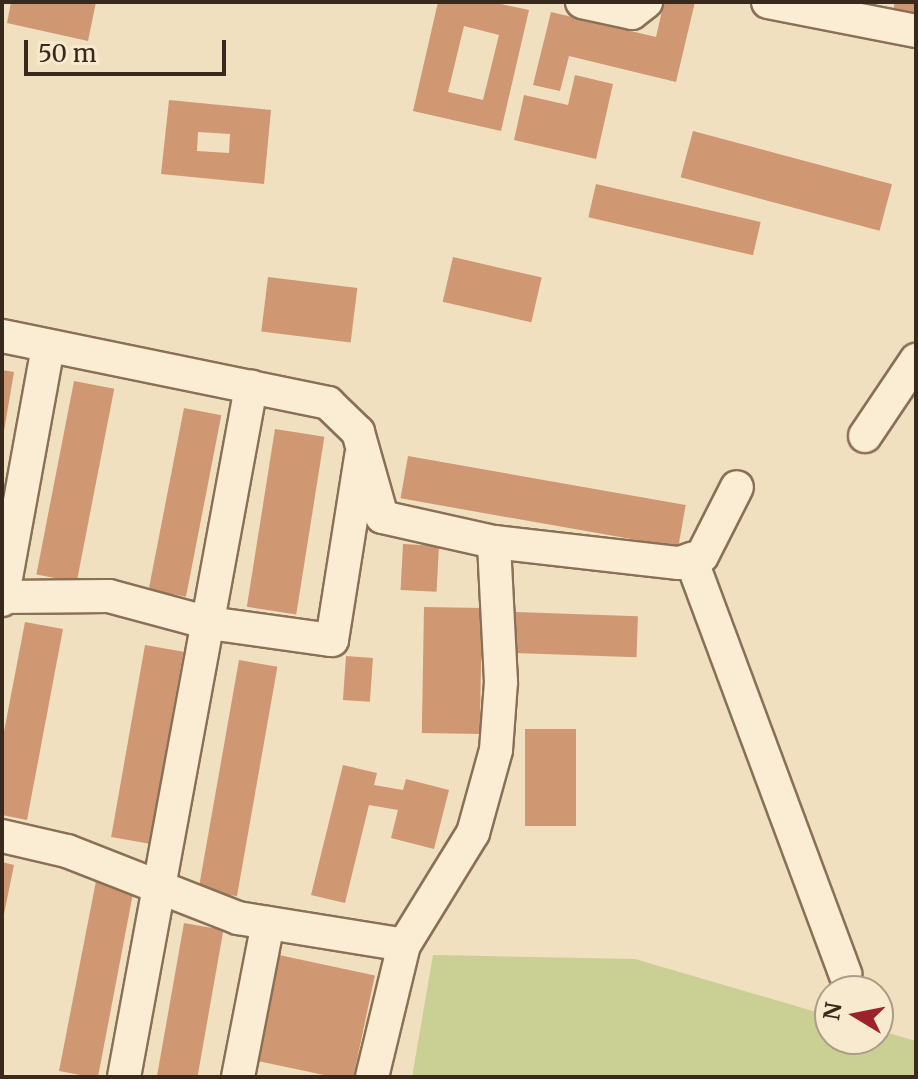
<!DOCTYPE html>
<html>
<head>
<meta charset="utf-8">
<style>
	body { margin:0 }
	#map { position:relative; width:918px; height:1079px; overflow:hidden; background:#f0e0bf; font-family:Merriweather,serif }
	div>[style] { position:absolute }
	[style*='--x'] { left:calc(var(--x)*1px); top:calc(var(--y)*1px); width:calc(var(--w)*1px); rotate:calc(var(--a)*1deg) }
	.green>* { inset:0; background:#cacf93 }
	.building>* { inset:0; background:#d09773; transform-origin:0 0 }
	.roads { filter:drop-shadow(2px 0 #8a7057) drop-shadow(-2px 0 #8a7057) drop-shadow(0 2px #8a7057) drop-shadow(0 -2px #8a7057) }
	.minor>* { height:32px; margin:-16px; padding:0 16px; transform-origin:16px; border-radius:16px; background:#fbedd3 }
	span { translate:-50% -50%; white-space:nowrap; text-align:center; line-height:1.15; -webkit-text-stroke:7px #f7eacf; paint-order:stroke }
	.frame { position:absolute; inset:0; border:4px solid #39291c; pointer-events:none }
	.north { position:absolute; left:814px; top:975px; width:80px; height:80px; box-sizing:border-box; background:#f7eacf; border:2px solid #ab9d87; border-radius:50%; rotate:280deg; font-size:22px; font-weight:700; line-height:32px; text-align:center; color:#39291c }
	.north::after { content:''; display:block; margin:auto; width:28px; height:36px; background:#9c2329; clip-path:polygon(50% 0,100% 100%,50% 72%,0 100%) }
	.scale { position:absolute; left:24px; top:40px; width:202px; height:36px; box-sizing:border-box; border:4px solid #39291c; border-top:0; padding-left:10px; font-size:24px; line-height:28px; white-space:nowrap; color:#39291c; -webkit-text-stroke:6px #f7eacf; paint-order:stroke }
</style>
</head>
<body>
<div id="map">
	<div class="green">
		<i style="clip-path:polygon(433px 955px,635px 959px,830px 1016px,830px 1039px,878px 1039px,878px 1030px,916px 1041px,916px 1077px,412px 1077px)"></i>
	</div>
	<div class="building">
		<i style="clip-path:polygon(11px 2px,96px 2px,88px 41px,7px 23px)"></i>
		<i style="clip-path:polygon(evenodd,438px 2px,492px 2px,529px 10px,501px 131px,413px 111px,438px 2px,464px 26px,499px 35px,483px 100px,448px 92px,464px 26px)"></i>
		<i style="clip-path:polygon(664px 2px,695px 2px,676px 82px,569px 56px,560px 91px,533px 85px,551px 12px,656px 37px)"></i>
		<i style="clip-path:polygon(895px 2px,916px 2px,916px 20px,892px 15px)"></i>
		<i style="clip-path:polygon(575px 75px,613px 84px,596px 159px,514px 140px,524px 95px,568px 105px)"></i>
		<i style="clip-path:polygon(evenodd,169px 100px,271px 110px,264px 184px,161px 174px,169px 100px,198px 132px,230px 134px,229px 153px,197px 151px,198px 132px)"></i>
		<i style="left:693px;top:131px;width:206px;height:48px;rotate:15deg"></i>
		<i style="left:596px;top:184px;width:169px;height:34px;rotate:13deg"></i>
		<i style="left:453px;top:257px;width:91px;height:46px;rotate:13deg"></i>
		<i style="left:268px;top:277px;width:90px;height:55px;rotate:7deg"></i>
		<i style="clip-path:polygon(2px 370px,14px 372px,4px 431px,2px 431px)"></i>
		<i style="left:74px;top:381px;width:41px;height:197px;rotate:11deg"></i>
		<i style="left:184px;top:408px;width:38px;height:185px;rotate:11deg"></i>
		<i style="left:275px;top:429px;width:50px;height:180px;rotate:9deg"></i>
		<i style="left:408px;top:456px;width:282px;height:43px;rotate:10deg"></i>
		<i style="left:403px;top:544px;width:36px;height:46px;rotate:3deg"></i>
		<i style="left:424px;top:607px;width:58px;height:126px;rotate:1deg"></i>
		<i style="left:516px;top:612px;width:122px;height:41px;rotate:2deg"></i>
		<i style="clip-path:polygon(25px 622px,63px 629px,27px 820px,2px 815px,2px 742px)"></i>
		<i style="left:145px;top:645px;width:39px;height:195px;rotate:10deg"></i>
		<i style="left:346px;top:656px;width:27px;height:44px;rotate:4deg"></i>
		<i style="left:239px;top:660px;width:39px;height:233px;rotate:10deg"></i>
		<i style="left:525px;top:729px;width:51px;height:97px"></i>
		<i style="clip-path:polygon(343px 765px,377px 773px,374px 785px,403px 790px,406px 779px,449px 790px,434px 849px,391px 838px,398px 810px,369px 805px,345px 903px,311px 895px)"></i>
		<i style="clip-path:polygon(2px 862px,14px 865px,3px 919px,2px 919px)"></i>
		<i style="clip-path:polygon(96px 881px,134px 888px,98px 1077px,91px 1077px,59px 1071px)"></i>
		<i style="left:184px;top:923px;width:40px;height:157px;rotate:10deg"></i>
		<i style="left:279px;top:955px;width:98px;height:108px;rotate:12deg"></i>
	</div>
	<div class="roads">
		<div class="minor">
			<i style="--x:582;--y:2;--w:51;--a:12.4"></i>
			<i style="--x:632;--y:13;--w:18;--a:-38"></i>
			<i style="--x:768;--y:2;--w:151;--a:11.1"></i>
			<i style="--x:2;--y:336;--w:333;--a:11.6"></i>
			<i style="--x:328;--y:403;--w:42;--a:44"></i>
			<i style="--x:358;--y:432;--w:88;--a:74.2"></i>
			<i style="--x:382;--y:517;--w:115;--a:12.6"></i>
			<i style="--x:494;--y:542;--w:186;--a:6.5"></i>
			<i style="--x:679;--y:563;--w:24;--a:-17"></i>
			<i style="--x:702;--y:556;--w:77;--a:-63.1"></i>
			<i style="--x:865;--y:436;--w:92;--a:-56.1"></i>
			<i style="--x:691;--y:559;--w:443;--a:69.6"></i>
			<i style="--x:2;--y:597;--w:107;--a:-0.5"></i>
			<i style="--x:109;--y:596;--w:104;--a:15.1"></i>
			<i style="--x:209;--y:623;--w:124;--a:7.9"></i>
			<i style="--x:332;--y:640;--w:186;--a:-81"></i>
			<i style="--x:2;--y:600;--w:258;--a:-79.7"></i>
			<i style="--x:2;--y:836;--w:67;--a:13"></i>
			<i style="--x:67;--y:851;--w:184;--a:21.4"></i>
			<i style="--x:238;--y:918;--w:168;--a:9.2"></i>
			<i style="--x:124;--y:1077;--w:702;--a:-79.57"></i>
			<i style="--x:238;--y:1077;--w:157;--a:-79"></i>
			<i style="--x:372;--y:1077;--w:136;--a:-76.4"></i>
			<i style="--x:404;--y:945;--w:132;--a:-58.4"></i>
			<i style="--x:473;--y:833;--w:86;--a:-74.5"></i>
			<i style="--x:496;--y:750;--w:68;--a:-85.8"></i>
			<i style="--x:501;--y:682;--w:140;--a:-92.9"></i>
		</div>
	</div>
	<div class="frame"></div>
	<div class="north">N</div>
	<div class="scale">50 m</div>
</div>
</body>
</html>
